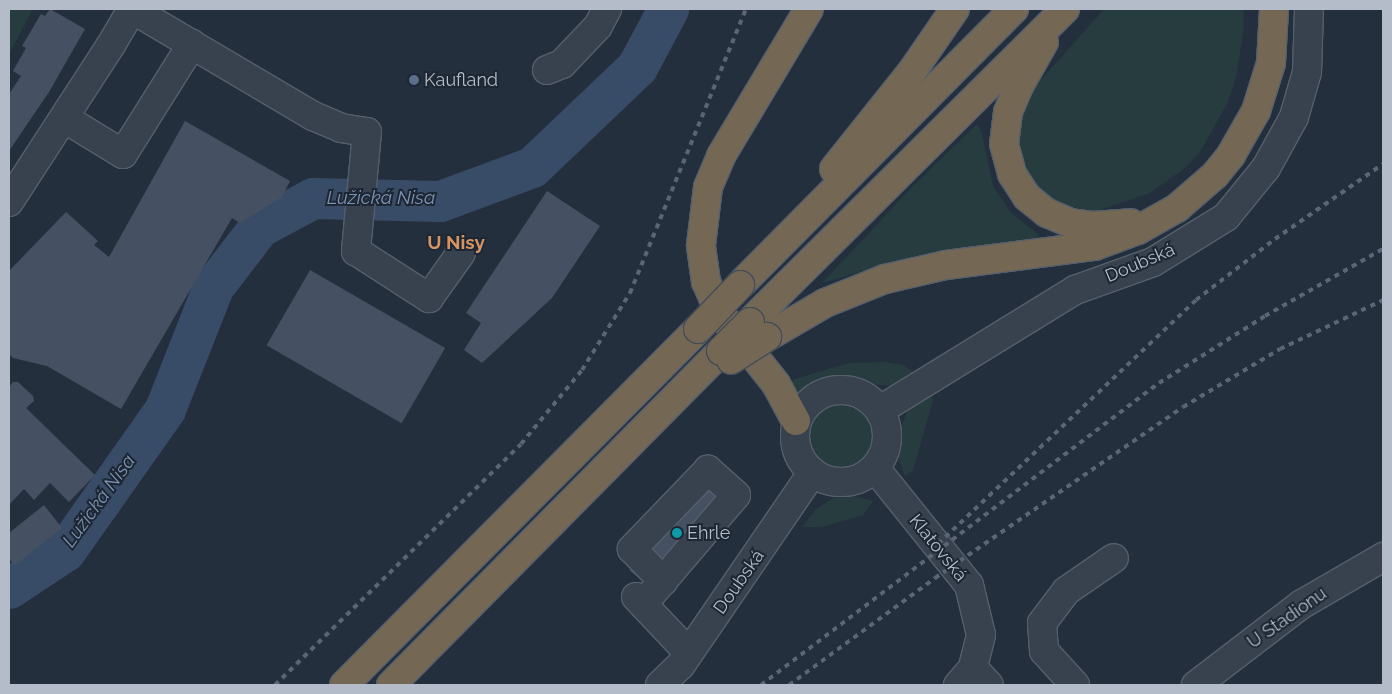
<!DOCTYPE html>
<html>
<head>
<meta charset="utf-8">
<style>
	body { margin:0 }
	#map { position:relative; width:1392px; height:694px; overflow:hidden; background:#242f3e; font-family:Raleway,sans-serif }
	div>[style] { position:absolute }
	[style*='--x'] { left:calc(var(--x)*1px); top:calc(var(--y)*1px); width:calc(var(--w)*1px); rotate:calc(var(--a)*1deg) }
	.green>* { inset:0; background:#263c3f }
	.round { border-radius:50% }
	.river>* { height:41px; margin:-20.5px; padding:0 20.5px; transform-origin:20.5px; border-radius:20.5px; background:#394c67 }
	.building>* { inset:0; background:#455162; transform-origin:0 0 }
	.roads { filter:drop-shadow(1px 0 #565f6c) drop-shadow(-1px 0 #565f6c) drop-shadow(0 1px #565f6c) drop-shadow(0 -1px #565f6c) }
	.minor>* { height:28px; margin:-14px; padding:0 14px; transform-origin:14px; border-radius:14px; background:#38414e }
	.minor>.ring { margin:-14px; padding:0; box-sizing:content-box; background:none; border:28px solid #38414e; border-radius:50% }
	.highway>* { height:28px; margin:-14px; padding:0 14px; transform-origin:14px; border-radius:14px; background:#746855 }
	.rail>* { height:4px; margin-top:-2px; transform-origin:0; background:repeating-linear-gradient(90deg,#5a6575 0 5px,transparent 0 10px) }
	.bridges { filter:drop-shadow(1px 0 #434c59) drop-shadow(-1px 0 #434c59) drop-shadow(0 1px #434c59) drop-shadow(0 -1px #434c59) }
	.highway-bridge>* { height:28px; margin:-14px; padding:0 14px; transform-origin:14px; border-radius:14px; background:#746855 }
	.dots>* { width:14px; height:14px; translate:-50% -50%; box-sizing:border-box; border:2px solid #1d2633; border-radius:50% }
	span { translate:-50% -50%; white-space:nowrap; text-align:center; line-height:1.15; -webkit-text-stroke:4px #1d2633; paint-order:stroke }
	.poi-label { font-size:18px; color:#b4bcc9 }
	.left { translate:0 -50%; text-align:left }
	.street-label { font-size:18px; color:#b4bcc9 }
	.water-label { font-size:19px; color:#7c92b1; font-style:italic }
	.neighbourhood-label { font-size:19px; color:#d59563; font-weight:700 }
	.frame { position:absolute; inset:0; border:10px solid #b4bcc9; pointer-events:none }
</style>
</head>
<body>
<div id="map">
	<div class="green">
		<i style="clip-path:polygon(9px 9px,33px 9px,9px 54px)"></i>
		<i style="clip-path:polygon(1104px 9px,1243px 9px,1244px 27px,1236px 78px,1227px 104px,1200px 152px,1185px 168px,1150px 193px,1094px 212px,1060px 204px,1040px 192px,1025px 169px,1018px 131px,1025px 104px,1033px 89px)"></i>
		<i style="clip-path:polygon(977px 124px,981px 130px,993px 186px,1012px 214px,1038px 234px,1039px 239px,916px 256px,822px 283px,914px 185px)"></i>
		<i style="clip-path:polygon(885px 362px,904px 365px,917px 375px,899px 386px,879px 385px,837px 377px,815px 381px,798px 392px,788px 381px,849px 363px)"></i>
		<i style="clip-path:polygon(929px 393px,933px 400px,913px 470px,905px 476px,898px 457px,899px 433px,907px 412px)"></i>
		<i class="round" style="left:808px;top:404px;width:64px;height:64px"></i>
		<i style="clip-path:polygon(853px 496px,873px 501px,863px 515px,822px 527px,802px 527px,816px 509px,833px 498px)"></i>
	</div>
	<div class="river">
		<i style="--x:9;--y:588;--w:67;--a:-33.5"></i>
		<i style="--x:65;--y:551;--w:174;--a:-54.8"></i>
		<i style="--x:165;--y:409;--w:131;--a:-68.5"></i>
		<i style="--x:213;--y:287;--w:76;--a:-52.5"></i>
		<i style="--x:259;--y:227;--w:61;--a:-28.2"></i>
		<i style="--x:313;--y:198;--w:127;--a:1.4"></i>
		<i style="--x:440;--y:201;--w:98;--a:-20.3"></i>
		<i style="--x:532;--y:167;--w:145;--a:-43.6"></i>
		<i style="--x:637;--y:67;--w:66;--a:-61.9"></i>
	</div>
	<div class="building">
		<i style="clip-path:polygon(50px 9px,85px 29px,49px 92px,9px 151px,9px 94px,21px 76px,13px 71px,26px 48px,22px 46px,41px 14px,45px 16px)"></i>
		<i style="clip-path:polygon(185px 121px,290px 181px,282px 197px,240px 223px,232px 218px,121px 409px,47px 366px,13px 358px,9px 354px,9px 271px,66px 212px,98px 241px,94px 245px,109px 257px)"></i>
		<i style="clip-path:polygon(547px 191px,600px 226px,552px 298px,482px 363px,464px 350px,481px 323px,466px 313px)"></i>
		<i style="left:310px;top:270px;width:156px;height:87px;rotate:30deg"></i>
		<i style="clip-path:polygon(13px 382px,18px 382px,33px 396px,34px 401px,26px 408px,95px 475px,69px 502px,50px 483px,34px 500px,24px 489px,9px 505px,9px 387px)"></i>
		<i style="left:706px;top:479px;width:26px;height:119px;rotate:40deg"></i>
		<i style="clip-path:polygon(44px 505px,62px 528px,14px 566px,9px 558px,9px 533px)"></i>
	</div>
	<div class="roads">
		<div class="minor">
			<i style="--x:132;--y:9;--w:210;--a:30.6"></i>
			<i style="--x:313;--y:116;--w:30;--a:23"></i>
			<i style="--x:341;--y:128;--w:26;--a:9"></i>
			<i style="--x:367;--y:132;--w:120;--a:95.3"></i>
			<i style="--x:356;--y:251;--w:87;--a:32.8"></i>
			<i style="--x:429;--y:298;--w:55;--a:-54.6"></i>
			<i style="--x:547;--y:70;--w:16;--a:-22"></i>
			<i style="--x:562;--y:64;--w:52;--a:-46.5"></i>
			<i style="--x:598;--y:26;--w:19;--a:-62"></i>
			<i style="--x:64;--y:118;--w:69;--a:31.4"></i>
			<i style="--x:123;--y:154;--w:130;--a:-57.9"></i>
			<i style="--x:9;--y:202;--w:187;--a:-57"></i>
			<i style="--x:111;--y:45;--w:42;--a:-59.7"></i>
			<i class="ring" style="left:795px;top:390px;width:64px;height:64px"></i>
			<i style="--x:880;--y:410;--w:229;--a:-31.6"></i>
			<i style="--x:1075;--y:290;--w:83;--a:-19.7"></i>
			<i style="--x:1153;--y:262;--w:86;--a:-31.7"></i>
			<i style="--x:1226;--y:217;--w:63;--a:-50.8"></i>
			<i style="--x:1266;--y:168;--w:58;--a:-61.2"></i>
			<i style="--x:1294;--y:117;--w:47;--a:-73.9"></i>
			<i style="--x:1307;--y:72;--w:63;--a:-88.2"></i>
			<i style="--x:875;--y:468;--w:150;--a:51.2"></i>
			<i style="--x:969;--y:585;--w:51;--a:76.5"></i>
			<i style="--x:981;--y:635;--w:34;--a:104"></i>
			<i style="--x:973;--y:668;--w:23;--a:131"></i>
			<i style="--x:636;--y:597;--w:77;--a:46.6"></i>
			<i style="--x:643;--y:604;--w:143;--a:-49.5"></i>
			<i style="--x:736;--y:495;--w:38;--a:-138"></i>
			<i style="--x:708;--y:470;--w:110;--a:133.9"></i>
			<i style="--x:632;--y:549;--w:45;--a:45.9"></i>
			<i style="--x:973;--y:668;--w:23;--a:47"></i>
			<i style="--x:660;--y:685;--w:28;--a:-44"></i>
			<i style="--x:680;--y:666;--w:234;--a:-55.6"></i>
			<i style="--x:1075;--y:685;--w:46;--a:-132.4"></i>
			<i style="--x:1044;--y:651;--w:28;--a:-94"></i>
			<i style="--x:1042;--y:623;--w:40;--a:-53"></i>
			<i style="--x:1066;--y:591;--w:58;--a:-34.5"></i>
			<i style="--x:1196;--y:685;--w:133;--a:-37.4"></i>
			<i style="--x:1302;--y:604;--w:94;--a:-30.1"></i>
		</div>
		<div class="highway">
			<i style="--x:1044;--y:42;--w:51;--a:119.6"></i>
			<i style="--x:1019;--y:86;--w:28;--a:113"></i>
			<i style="--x:1008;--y:112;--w:32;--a:97"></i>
			<i style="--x:1004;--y:144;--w:31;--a:75"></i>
			<i style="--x:1012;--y:174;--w:27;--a:57"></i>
			<i style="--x:1027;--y:197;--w:26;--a:39"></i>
			<i style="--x:1047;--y:213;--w:26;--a:23"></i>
			<i style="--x:1071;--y:223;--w:21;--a:8"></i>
			<i style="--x:1092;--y:226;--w:39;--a:-4"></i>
			<i style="--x:834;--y:169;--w:127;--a:-51.4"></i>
			<i style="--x:913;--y:70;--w:74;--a:-55.5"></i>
			<i style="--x:740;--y:285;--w:389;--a:-45.2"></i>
			<i style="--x:750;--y:322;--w:444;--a:-44.8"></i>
			<i style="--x:767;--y:337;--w:67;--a:-30.4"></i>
			<i style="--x:825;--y:303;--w:65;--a:-21.8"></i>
			<i style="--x:885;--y:279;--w:63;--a:-12.9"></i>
			<i style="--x:946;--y:265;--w:150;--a:-7.3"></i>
			<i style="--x:1095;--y:246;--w:46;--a:-20.4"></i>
			<i style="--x:1138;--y:230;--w:45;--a:-29.4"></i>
			<i style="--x:1177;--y:208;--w:50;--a:-41"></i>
			<i style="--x:1215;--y:175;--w:26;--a:-51"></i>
			<i style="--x:1231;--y:155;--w:51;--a:-60.4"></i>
			<i style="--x:1256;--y:111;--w:50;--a:-72.6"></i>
			<i style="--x:1271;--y:63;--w:54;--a:-86.8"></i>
			<i style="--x:796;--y:421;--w:42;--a:-118.4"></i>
			<i style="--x:776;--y:384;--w:92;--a:-128.4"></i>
			<i style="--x:719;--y:312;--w:33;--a:-113"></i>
			<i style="--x:706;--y:282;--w:37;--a:-98"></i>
			<i style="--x:701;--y:245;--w:58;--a:-83.1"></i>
			<i style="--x:708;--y:187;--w:34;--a:-67"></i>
			<i style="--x:721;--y:156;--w:171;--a:-59.1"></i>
			<i style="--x:344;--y:685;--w:502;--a:-45.16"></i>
			<i style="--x:391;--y:685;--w:470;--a:-45.3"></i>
		</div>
	</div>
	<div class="rail">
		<i style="--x:938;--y:544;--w:355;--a:-43.4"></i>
		<i style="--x:1196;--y:300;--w:100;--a:-37.7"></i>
		<i style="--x:1275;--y:239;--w:131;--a:-34.8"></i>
		<i style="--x:275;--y:685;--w:344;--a:-44.4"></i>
		<i style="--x:521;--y:444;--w:96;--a:-50.5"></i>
		<i style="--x:582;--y:370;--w:91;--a:-58.1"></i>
		<i style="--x:630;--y:293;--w:307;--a:-67.8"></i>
		<i style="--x:761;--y:685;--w:500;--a:-37.2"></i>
		<i style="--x:1159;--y:383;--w:125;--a:-32.3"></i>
		<i style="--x:1265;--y:316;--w:136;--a:-29.6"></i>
		<i style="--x:789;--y:685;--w:181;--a:-36.2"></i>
		<i style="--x:935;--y:578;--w:301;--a:-34.6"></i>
		<i style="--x:1183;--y:407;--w:113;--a:-30.9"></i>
		<i style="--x:1280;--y:349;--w:114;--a:-25.4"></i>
	</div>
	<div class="bridges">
		<div class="highway-bridge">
			<i style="--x:698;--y:329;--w:61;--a:-46.3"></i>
			<i style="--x:721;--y:351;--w:41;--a:-45"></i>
			<i style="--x:731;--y:360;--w:43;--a:-32.6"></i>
		</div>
	</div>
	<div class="dots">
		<i style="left:414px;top:80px;background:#5c6f8a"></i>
		<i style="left:677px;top:533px;background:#0f9aa8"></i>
	</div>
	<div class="poi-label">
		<span class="left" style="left:424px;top:80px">Kaufland</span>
		<span class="left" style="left:687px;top:533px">Ehrle</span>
	</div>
	<div class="street-label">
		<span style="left:1140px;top:263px;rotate:-23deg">Doubská</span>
		<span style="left:938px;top:548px;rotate:51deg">Klatovská</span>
		<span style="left:739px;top:582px;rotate:-55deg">Doubská</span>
		<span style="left:1287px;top:618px;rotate:-35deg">U Stadionu</span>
	</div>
	<div class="water-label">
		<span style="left:381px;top:198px">Lužická Nisa</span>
		<span style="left:99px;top:501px;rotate:-54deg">Lužická Nisa</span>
	</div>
	<div class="neighbourhood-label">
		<span style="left:456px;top:243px">U Nisy</span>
	</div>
	<div class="frame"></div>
</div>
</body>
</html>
